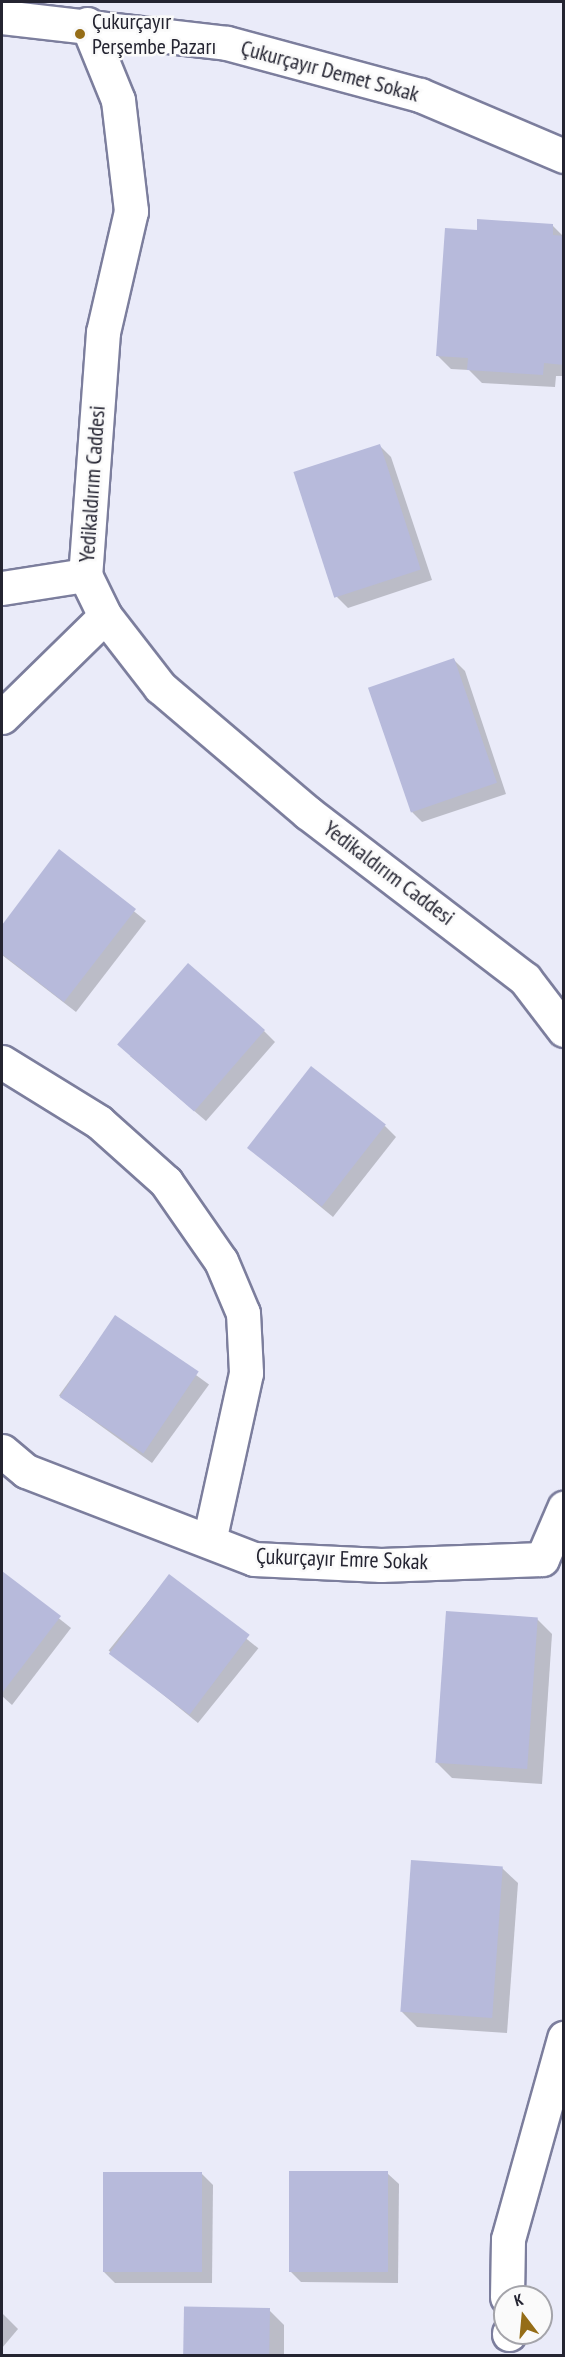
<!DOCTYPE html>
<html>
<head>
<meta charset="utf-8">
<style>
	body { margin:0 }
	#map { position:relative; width:565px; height:2357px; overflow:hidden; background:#eaebf9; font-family:"PT Sans Narrow",sans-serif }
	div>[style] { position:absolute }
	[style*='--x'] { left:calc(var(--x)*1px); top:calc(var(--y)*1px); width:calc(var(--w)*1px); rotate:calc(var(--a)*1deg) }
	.shadow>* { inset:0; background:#0003; transform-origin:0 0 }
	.building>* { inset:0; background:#b7badb; transform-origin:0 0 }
	.roads { filter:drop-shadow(2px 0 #7c7e9d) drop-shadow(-2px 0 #7c7e9d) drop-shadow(0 2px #7c7e9d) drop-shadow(0 -2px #7c7e9d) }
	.street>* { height:33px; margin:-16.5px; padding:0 16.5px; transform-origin:16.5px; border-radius:16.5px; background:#fff }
	.secondary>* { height:33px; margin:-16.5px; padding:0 16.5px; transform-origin:16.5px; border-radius:16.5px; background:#fff }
	.dots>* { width:16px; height:16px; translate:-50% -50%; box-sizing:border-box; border:3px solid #fafafa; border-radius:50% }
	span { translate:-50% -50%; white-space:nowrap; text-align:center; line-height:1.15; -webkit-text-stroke:5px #fafafa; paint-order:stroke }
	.poi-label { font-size:22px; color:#242431 }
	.left { translate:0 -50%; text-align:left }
	.street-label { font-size:22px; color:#242431 }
	.frame { position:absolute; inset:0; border:3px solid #242431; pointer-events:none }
	.north { position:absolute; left:493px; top:2285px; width:60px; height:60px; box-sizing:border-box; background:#fafafa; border:2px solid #a4a4aa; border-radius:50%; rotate:344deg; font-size:16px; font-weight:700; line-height:24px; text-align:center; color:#242431 }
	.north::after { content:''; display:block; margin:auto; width:21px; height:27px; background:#956d17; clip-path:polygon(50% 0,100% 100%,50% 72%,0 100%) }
</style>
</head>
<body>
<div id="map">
	<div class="shadow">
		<i style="clip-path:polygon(553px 226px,564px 237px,564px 376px,556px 376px,555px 387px,482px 383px,469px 370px,451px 369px,438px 356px,478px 231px)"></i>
		<i style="clip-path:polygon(380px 446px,391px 457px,432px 580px,348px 608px,337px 597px)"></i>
		<i style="clip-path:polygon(454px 660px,465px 671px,506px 794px,422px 822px,410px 810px)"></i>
		<i style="clip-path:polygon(59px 851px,146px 921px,76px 1012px,2px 955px,2px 927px)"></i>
		<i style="clip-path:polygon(264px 1031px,275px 1042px,206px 1121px,130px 1056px)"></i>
		<i style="clip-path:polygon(385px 1126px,396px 1137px,333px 1217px,249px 1148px)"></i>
		<i style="left:116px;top:1317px;width:115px;height:97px;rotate:36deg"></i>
		<i style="clip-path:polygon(2px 1573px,71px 1628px,12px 1705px,2px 1696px)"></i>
		<i style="left:169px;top:1576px;width:115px;height:96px;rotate:39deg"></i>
		<i style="clip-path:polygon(537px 1619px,552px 1634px,542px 1784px,452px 1778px,437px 1763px)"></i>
		<i style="clip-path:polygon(502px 1868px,518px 1883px,507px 2033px,417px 2027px,402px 2012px)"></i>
		<i style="clip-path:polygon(387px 2173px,399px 2184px,398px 2283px,301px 2282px,290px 2271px)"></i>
		<i style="clip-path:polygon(202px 2174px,213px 2185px,212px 2283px,115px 2283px,104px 2272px)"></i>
		<i style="clip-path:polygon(269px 2310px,284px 2325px,284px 2356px,187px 2356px)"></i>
		<i style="clip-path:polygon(2px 2313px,18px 2329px,2px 2348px)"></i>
	</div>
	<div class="building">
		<i style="clip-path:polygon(477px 219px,553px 224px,553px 235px,564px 236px,564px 365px,544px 363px,543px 375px,467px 370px,468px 358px,436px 356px,445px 228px,477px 230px)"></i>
		<i style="left:380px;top:444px;width:132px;height:91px;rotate:72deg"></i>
		<i style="left:454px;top:658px;width:132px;height:91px;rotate:71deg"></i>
		<i style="clip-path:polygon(59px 849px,136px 909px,64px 1002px,2px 954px,2px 925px)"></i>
		<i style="left:188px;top:963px;width:102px;height:108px;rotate:41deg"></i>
		<i style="left:311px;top:1066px;width:95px;height:104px;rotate:38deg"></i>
		<i style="left:115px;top:1315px;width:101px;height:99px;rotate:34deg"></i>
		<i style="clip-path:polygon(2px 1571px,61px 1616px,2px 1693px)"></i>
		<i style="left:169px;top:1574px;width:101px;height:100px;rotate:37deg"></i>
		<i style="left:446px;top:1611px;width:92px;height:152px;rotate:4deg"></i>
		<i style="left:411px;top:1860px;width:92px;height:152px;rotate:4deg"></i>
		<i style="left:289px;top:2171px;width:99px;height:101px"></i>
		<i style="left:103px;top:2172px;width:99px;height:100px"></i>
		<i style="left:270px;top:2308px;width:48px;height:86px;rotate:91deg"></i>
	</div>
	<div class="roads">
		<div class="street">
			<i style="--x:2;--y:17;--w:226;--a:6.6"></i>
			<i style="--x:227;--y:43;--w:200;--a:15.1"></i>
			<i style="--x:420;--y:95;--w:156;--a:23"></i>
			<i style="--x:2;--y:588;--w:84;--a:-8.9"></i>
			<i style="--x:2;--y:717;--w:144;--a:-44.4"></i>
			<i style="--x:2;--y:1062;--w:114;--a:31.7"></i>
			<i style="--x:99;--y:1122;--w:90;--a:41.8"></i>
			<i style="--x:166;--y:1182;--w:96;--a:55.2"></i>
			<i style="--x:221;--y:1261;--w:56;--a:67.1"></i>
			<i style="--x:243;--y:1313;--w:60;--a:87.1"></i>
			<i style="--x:246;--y:1373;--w:172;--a:102.4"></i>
			<i style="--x:2;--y:1451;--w:31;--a:40"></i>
			<i style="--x:26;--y:1471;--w:244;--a:21.1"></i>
			<i style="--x:254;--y:1559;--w:127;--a:2.7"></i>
			<i style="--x:381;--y:1565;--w:161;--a:-2.1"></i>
			<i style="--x:542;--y:1559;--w:56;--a:-66.7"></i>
			<i style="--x:507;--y:2297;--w:58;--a:-89"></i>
			<i style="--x:508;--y:2239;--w:209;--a:-74.4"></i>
			<i style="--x:509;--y:2333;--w:1;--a:90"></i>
		</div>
		<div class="secondary">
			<i style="--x:87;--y:24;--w:82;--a:67.8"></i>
			<i style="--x:118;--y:100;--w:112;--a:83.3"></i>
			<i style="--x:131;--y:211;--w:124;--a:103"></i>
			<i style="--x:103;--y:332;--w:244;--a:94.2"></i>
			<i style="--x:85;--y:575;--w:46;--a:64"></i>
			<i style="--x:105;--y:616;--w:90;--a:52.2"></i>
			<i style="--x:160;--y:687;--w:194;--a:40.4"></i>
			<i style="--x:308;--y:813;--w:273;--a:37.4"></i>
			<i style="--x:525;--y:979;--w:64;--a:52.6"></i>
		</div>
	</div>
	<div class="dots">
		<i style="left:80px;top:34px;background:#956d17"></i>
	</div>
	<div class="poi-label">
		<span class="left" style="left:92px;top:34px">Çukurçayır<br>Perşembe Pazarı</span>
	</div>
	<div class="street-label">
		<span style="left:330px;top:71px;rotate:15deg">Çukurçayır Demet Sokak</span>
		<span style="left:92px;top:484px;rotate:-86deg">Yedikaldırım Caddesi</span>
		<span style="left:389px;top:873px;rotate:37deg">Yedikaldırım Caddesi</span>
		<span style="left:342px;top:1559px;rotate:2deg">Çukurçayır Emre Sokak</span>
	</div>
	<div class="frame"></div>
	<div class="north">K</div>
</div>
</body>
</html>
